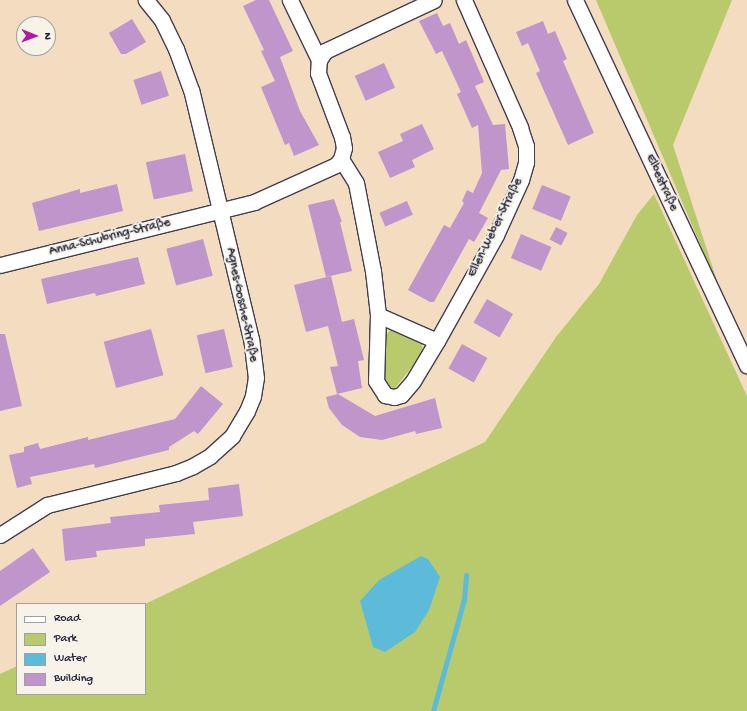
<!DOCTYPE html>
<meta charset="utf-8">
<style>
body{margin:0}
#map{position:relative;width:747px;height:711px;overflow:hidden;background:#f4dcc0;font-family:"Gochi Hand",sans-serif}
div>[style]{position:absolute}
[style*='--x']{left:calc(var(--x)*1px);top:calc(var(--y)*1px);width:calc(var(--w)*1px);rotate:calc(var(--a)*1deg)}
.green>*{inset:0;background:#b9ca6d}
.water>*{inset:0;background:#5bbbd9}
.stream>*{height:5px;margin:-2.5px;padding:0 2.5px;transform-origin:2.5px;border-radius:2.5px;background:#5bbbd9}
.building>*{inset:0;background:#c095cc;transform-origin:0 0}
.roads{filter:drop-shadow(1px 0 #423e4f) drop-shadow(-1px 0 #423e4f) drop-shadow(0 1px #423e4f) drop-shadow(0 -1px #423e4f)}
.street>*{height:15px;margin:-7.5px;padding:0 7.5px;transform-origin:7.5px;border-radius:7.5px;background:#fff}
span{translate:-50% -50%;white-space:nowrap;text-align:center;line-height:1.15;-webkit-text-stroke:4px #f7f3e8;paint-order:stroke}
.street-label{font-size:13px;color:#22223b}
.legend{position:absolute;left:16px;top:603px;width:130px;height:92px;box-sizing:border-box;background:#f7f3e8;border:1px solid #a29fa3;margin:0;padding:5px 7px;list-style:none;font-size:12px;color:#22223b}
.legend li{display:flex;align-items:center;gap:8px;height:20px}
.legend b{width:20px;border:1px solid #a29fa3}
.north{position:absolute;left:16px;top:16px;width:40px;height:40px;box-sizing:border-box;background:#f7f3e8;border:1px solid #a29fa3;border-radius:50%;rotate:91deg;font-size:11px;font-weight:700;line-height:16px;text-align:center;color:#22223b}
.north::after{content:'';display:block;margin:auto;width:14px;height:18px;background:#b5179e;clip-path:polygon(50% 0,100% 100%,50% 72%,0 100%)}
</style>
<div id="map">
<div class="green">
<div style="clip-path:polygon(596px 0,732px 0,673px 145px,721px 293px)"></div>
<div style="clip-path:polygon(654px 194px,747px 396px,747px 711px,0 711px,0 674px,17px 666px,17px 694px,145px 694px,145px 604px,485px 442px,556px 337px,599px 284px,637px 215px)"></div>
<div style="clip-path:polygon(390px 330px,402px 330px,417px 338px,422px 343px,423px 353px,395px 388px,389px 388px,383px 382px,384px 337px)"></div>
</div>
<div class="water">
<div style="clip-path:polygon(421px 556px,428px 559px,440px 577px,429px 610px,415px 632px,385px 652px,373px 647px,360px 601px,379px 580px)"></div>
</div>
<div class="stream">
<div style="--x:433;--y:711;--w:116;--a:-74.5"></div>
<div style="--x:464;--y:599;--w:24;--a:-85"></div>
</div>
<div class="building">
<div style="clip-path:polygon(256px 0,269px 0,293px 51px,280px 57px,300px 111px,319px 145px,294px 156px,289px 143px,285px 145px,261px 87px,275px 81px,261px 51px,264px 50px,243px 6px)"></div>
<div style="clip-path:polygon(437px 13px,443px 26px,450px 23px,459px 44px,466px 40px,484px 82px,475px 86px,493px 125px,505px 124px,509px 169px,501px 170px,479px 213px,488px 218px,474px 242px,469px 239px,434px 302px,430px 302px,408px 290px,444px 225px,450px 228px,464px 203px,462px 201px,467px 190px,473px 193px,482px 173px,478px 125px,472px 128px,457px 94px,461px 92px,442px 51px,436px 54px,419px 21px)"></div>
<div style="clip-path:polygon(132px 19px,146px 42px,126px 54px,121px 54px,109px 33px)"></div>
<div style="clip-path:polygon(543px 21px,548px 34px,555px 31px,567px 59px,563px 61px,594px 133px,568px 145px,536px 73px,540px 71px,528px 43px,522px 46px,516px 32px)"></div>
<div style="left:384px;top:63px;width:27px;height:32px;rotate:66deg"></div>
<div style="left:161px;top:71px;width:26px;height:29px;rotate:72deg"></div>
<div style="clip-path:polygon(422px 124px,434px 149px,412px 160px,415px 167px,390px 178px,378px 152px,403px 141px,400px 134px)"></div>
<div style="left:185px;top:154px;width:38px;height:40px;rotate:78deg"></div>
<div style="clip-path:polygon(117px 184px,123px 211px,39px 231px,32px 203px,80px 189px,80px 193px)"></div>
<div style="left:542px;top:185px;width:31px;height:26px;rotate:22deg"></div>
<div style="clip-path:polygon(334px 199px,342px 222px,340px 222px,352px 271px,326px 277px,308px 205px)"></div>
<div style="left:407px;top:201px;width:15px;height:30px;rotate:67deg"></div>
<div style="left:556px;top:227px;width:13px;height:14px;rotate:27deg"></div>
<div style="left:521px;top:234px;width:33px;height:26px;rotate:23deg"></div>
<div style="left:203px;top:239px;width:38px;height:38px;rotate:75deg"></div>
<div style="clip-path:polygon(138px 257px,145px 284px,96px 296px,95px 293px,47px 304px,41px 279px)"></div>
<div style="clip-path:polygon(331px 276px,342px 322px,354px 319px,364px 360px,358px 361px,362px 388px,337px 394px,330px 367px,338px 366px,328px 326px,306px 332px,294px 285px)"></div>
<div style="left:487px;top:299px;width:30px;height:27px;rotate:30deg"></div>
<div style="left:151px;top:329px;width:48px;height:49px;rotate:75deg"></div>
<div style="left:224px;top:329px;width:39px;height:28px;rotate:77deg"></div>
<div style="clip-path:polygon(0 334px,5px 334px,22px 406px,0 411px)"></div>
<div style="left:462px;top:344px;width:29px;height:28px;rotate:29deg"></div>
<div style="clip-path:polygon(201px 386px,223px 404px,198px 434px,194px 431px,169px 447px,169px 450px,95px 468px,94px 464px,30px 477px,32px 484px,17px 488px,9px 455px,24px 452px,24px 447px,38px 443px,40px 449px,88px 437px,88px 440px,175px 419px)"></div>
<div style="clip-path:polygon(338px 394px,375px 416px,435px 398px,442px 428px,416px 434px,415px 431px,382px 440px,360px 437px,342px 425px,329px 408px,326px 397px)"></div>
<div style="clip-path:polygon(239px 484px,243px 516px,193px 522px,195px 534px,145px 539px,145px 546px,96px 551px,97px 557px,65px 561px,62px 529px,111px 523px,110px 517px,160px 512px,159px 505px,209px 500px,208px 488px)"></div>
<div style="clip-path:polygon(33px 548px,50px 572px,0 606px,0 571px)"></div>
</div>
<div class="roads">
<div class="street">
<div style="--x:575;--y:0;--w:404;--a:64.8"></div>
<div style="--x:319;--y:60;--w:11;--a:-56"></div>
<div style="--x:325;--y:51;--w:120;--a:-25.1"></div>
<div style="--x:341;--y:159;--w:28;--a:58"></div>
<div style="--x:356;--y:183;--w:90;--a:79.1"></div>
<div style="--x:373;--y:271;--w:44;--a:83.5"></div>
<div style="--x:378;--y:315;--w:66;--a:91.7"></div>
<div style="--x:376;--y:381;--w:17;--a:57"></div>
<div style="--x:385;--y:395;--w:9;--a:13"></div>
<div style="--x:394;--y:397;--w:7;--a:-16"></div>
<div style="--x:401;--y:395;--w:18;--a:-49"></div>
<div style="--x:413;--y:381;--w:47;--a:-59"></div>
<div style="--x:437;--y:341;--w:121;--a:-60.9"></div>
<div style="--x:496;--y:235;--w:60;--a:-65.6"></div>
<div style="--x:521;--y:180;--w:19;--a:-74"></div>
<div style="--x:526;--y:162;--w:16;--a:-90"></div>
<div style="--x:526;--y:146;--w:20;--a:-108"></div>
<div style="--x:520;--y:127;--w:139;--a:-113.8"></div>
<div style="--x:0;--y:265;--w:262;--a:-13.9"></div>
<div style="--x:254;--y:202;--w:90;--a:-24.3"></div>
<div style="--x:336;--y:165;--w:8;--a:-50"></div>
<div style="--x:341;--y:159;--w:11;--a:-75"></div>
<div style="--x:344;--y:148;--w:11;--a:-100"></div>
<div style="--x:342;--y:137;--w:68;--a:-110.6"></div>
<div style="--x:318;--y:73;--w:13;--a:-86"></div>
<div style="--x:319;--y:60;--w:67;--a:-115.8"></div>
<div style="--x:378;--y:315;--w:64;--a:23.8"></div>
<div style="--x:0;--y:535;--w:56;--a:-32.6"></div>
<div style="--x:47;--y:505;--w:133;--a:-13.9"></div>
<div style="--x:176;--y:473;--w:18;--a:-22"></div>
<div style="--x:193;--y:466;--w:20;--a:-30"></div>
<div style="--x:210;--y:456;--w:30;--a:-42"></div>
<div style="--x:232;--y:436;--w:29;--a:-59"></div>
<div style="--x:247;--y:411;--w:16;--a:-68"></div>
<div style="--x:253;--y:396;--w:18;--a:-81"></div>
<div style="--x:256;--y:378;--w:39;--a:-97"></div>
<div style="--x:251;--y:339;--w:256;--a:-103.5"></div>
<div style="--x:191;--y:90;--w:44;--a:-110.1"></div>
<div style="--x:176;--y:49;--w:32;--a:-116"></div>
<div style="--x:162;--y:20;--w:26;--a:-129"></div>
</div>
</div>
<div class="street-label">
<span style="left:661px;top:183px;rotate:65deg">Elbestraße</span>
<span style="left:496px;top:228px;rotate:-64deg">Ellen-Weber-Straße</span>
<span style="left:110px;top:238px;rotate:-14deg">Anna-Schubring-Straße</span>
<span style="left:241px;top:305px;rotate:78deg">Agnes-Gosche-Straße</span>
</div>
<ul class="legend">
<li><b style="height:5px;background:#fff"></b>Road</li>
<li><b style="height:11px;background:#b9ca6d"></b>Park</li>
<li><b style="height:11px;background:#5bbbd9"></b>Water</li>
<li><b style="height:11px;background:#c095cc"></b>Building</li>
</ul>
<div class="north">N</div>
</div>
